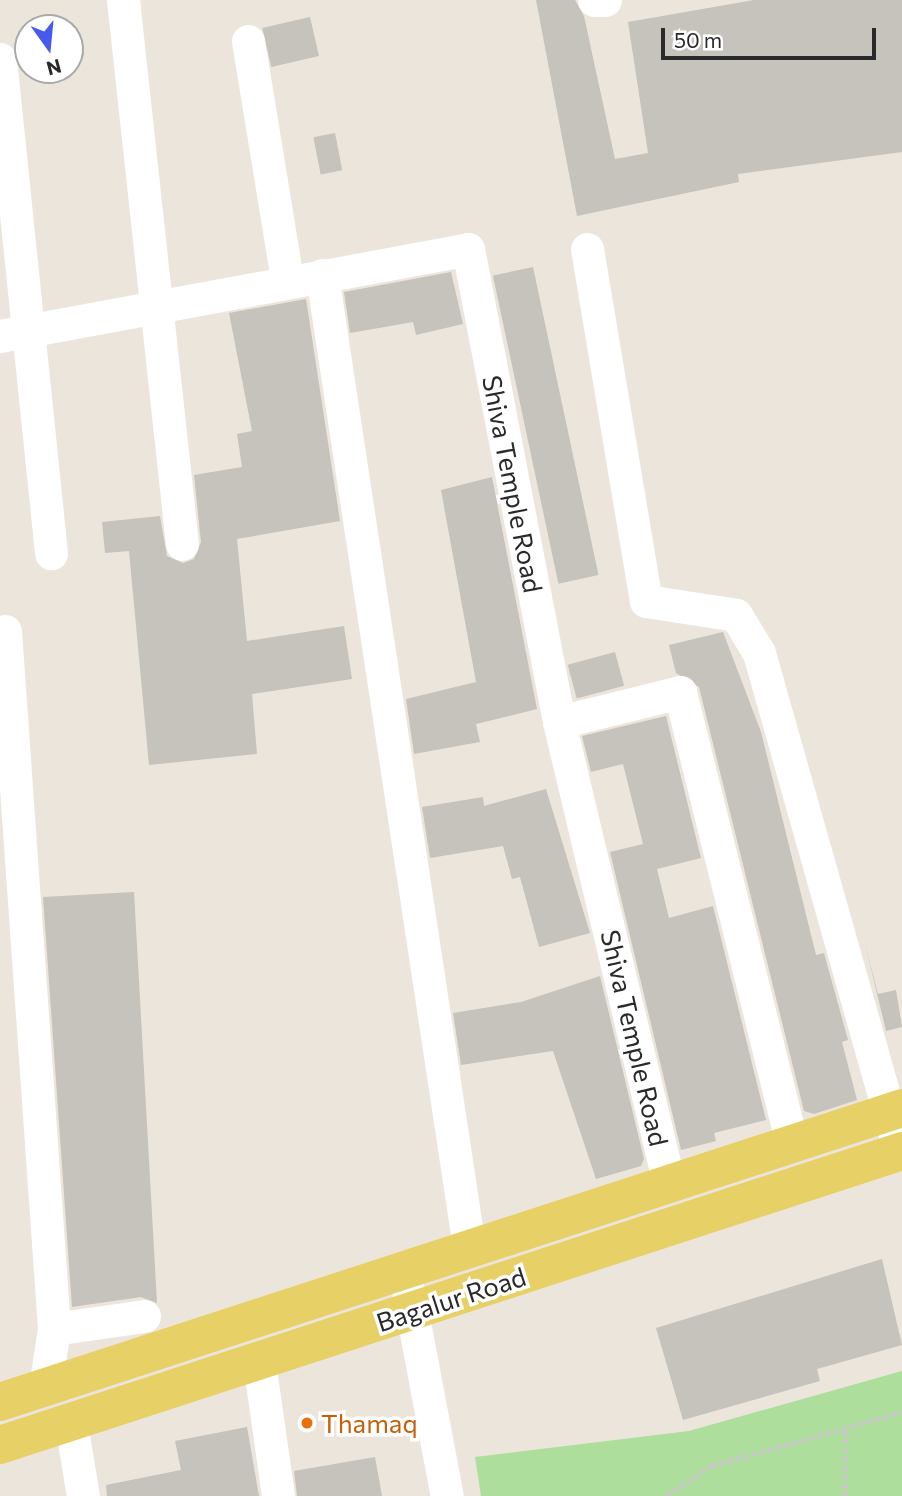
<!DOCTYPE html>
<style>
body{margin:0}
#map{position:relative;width:902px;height:1496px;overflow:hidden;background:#ebe5dc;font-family:Commissioner,sans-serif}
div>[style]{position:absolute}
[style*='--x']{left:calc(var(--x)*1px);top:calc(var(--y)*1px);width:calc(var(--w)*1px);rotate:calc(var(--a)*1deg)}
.green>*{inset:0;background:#aede9c}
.building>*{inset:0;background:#c6c2bc;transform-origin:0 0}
.path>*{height:4.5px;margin-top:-2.25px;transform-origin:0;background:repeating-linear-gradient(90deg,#c7c7c7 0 5px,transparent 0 8.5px)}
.minor>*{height:33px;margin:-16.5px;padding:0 16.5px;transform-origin:16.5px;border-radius:16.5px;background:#fff}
.major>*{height:38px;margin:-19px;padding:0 19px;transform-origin:19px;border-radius:19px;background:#e7d065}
.dots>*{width:19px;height:19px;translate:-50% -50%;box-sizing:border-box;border:4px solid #fff;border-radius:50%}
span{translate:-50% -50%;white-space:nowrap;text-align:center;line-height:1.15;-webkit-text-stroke:7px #fff;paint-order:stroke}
.street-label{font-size:26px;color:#292929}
.food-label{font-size:26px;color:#c56008}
.left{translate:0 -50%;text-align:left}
.north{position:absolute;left:14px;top:14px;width:70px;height:70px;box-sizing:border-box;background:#fff;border:2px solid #a9a9a9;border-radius:50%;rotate:165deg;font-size:19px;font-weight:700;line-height:28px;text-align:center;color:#292929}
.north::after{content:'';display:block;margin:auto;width:24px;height:32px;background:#465bee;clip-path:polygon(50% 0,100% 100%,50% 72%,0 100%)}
.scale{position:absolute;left:661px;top:28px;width:215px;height:32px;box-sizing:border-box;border:4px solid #292929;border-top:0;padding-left:9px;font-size:21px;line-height:24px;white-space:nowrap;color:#292929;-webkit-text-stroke:5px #fff;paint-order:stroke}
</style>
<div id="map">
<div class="green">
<div style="clip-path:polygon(902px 1371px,902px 1496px,481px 1496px,475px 1457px,689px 1431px)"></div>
</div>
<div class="building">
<div style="clip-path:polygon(536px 0,575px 0,584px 16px,615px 159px,648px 153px,628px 22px,754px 0,902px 0,902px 152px,738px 174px,739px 182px,577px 216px)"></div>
<div style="left:310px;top:17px;width:40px;height:49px;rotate:77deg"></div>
<div style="left:335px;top:133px;width:38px;height:22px;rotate:79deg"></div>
<div style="left:533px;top:267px;width:315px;height:41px;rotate:78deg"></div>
<div style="clip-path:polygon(451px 272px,463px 324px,416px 335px,413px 322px,350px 333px,344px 292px)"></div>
<div style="clip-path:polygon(306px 299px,340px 521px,237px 539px,247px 641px,344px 626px,352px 679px,252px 694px,257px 754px,149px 765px,129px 551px,105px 553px,102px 522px,160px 516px,167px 556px,183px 563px,194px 559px,201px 542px,194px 475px,242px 467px,237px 434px,252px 431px,229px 313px)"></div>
<div style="clip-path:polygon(492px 477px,537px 709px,476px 724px,480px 742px,414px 754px,406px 699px,476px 682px,441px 490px)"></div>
<div style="clip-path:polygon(723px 632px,761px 732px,816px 955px,824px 953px,848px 1040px,842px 1042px,857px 1100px,814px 1114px,804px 1111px,699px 687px,676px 673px,669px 645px)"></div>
<div style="left:615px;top:652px;width:35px;height:49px;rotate:75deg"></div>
<div style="clip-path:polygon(666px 716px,701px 858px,657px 869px,669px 918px,713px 906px,766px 1120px,714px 1133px,716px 1141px,681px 1150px,610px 852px,643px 844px,623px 764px,591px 772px,582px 736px)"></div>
<div style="clip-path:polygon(546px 789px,590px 933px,539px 947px,520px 877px,512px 879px,503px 846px,430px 858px,422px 807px,483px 797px,484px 806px)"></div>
<div style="clip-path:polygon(134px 892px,157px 1303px,141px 1297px,72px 1307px,43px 897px)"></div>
<div style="clip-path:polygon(865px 943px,878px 994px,896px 990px,902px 1027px,886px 1031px)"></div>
<div style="clip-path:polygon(600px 976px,644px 1159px,641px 1166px,596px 1179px,553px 1051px,461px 1065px,453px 1013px,521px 1002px)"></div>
<div style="clip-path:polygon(882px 1259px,902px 1345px,817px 1369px,820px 1381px,683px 1420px,656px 1328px)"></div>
<div style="clip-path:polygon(247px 1427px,259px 1496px,107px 1496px,106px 1485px,181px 1470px,175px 1441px)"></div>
<div style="clip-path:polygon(375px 1457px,382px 1496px,297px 1496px,294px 1471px)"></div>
</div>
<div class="path">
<div style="--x:666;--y:1496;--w:54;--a:-33.7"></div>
<div style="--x:711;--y:1466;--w:198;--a:-15.8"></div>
<div style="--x:845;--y:1496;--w:68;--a:-89.2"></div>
</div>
<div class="minor">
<div style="--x:123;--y:0;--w:547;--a:83.81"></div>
<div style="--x:594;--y:0;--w:11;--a:0"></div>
<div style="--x:248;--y:41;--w:242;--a:80.7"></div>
<div style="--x:0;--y:59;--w:497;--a:84.1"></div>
<div style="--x:587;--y:249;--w:357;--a:80.5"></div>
<div style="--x:646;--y:601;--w:91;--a:8.8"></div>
<div style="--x:736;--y:615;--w:44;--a:58.8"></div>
<div style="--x:759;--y:653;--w:519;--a:74.22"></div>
<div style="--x:322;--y:275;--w:983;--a:81.4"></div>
<div style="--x:0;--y:336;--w:476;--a:-10.5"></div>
<div style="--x:468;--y:249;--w:482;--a:79.1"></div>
<div style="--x:559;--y:722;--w:473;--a:76.6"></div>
<div style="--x:5;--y:631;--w:700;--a:85.98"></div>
<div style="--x:54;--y:1329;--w:59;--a:98.8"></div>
<div style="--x:559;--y:722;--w:125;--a:-13.9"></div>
<div style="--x:680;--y:692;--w:465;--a:76.1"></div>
<div style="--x:407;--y:1285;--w:215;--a:79.3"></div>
<div style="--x:54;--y:1329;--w:91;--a:-8.2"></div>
<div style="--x:259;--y:1362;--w:135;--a:81.9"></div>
<div style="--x:71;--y:1423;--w:74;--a:80.7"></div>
</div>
<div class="major">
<div style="--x:0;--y:1402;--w:949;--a:-18.05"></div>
<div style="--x:0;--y:1445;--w:949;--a:-18.05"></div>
</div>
<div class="dots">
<div style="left:307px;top:1423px;background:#e8710a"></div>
</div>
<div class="street-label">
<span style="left:513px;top:484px;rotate:79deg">Shiva Temple Road</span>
<span style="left:635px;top:1038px;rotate:77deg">Shiva Temple Road</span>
<span style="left:451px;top:1299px;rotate:-18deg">Bagalur Road</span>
</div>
<div class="food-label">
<span class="left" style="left:321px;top:1423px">Thamaq</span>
</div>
<div class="north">N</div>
<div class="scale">50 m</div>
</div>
